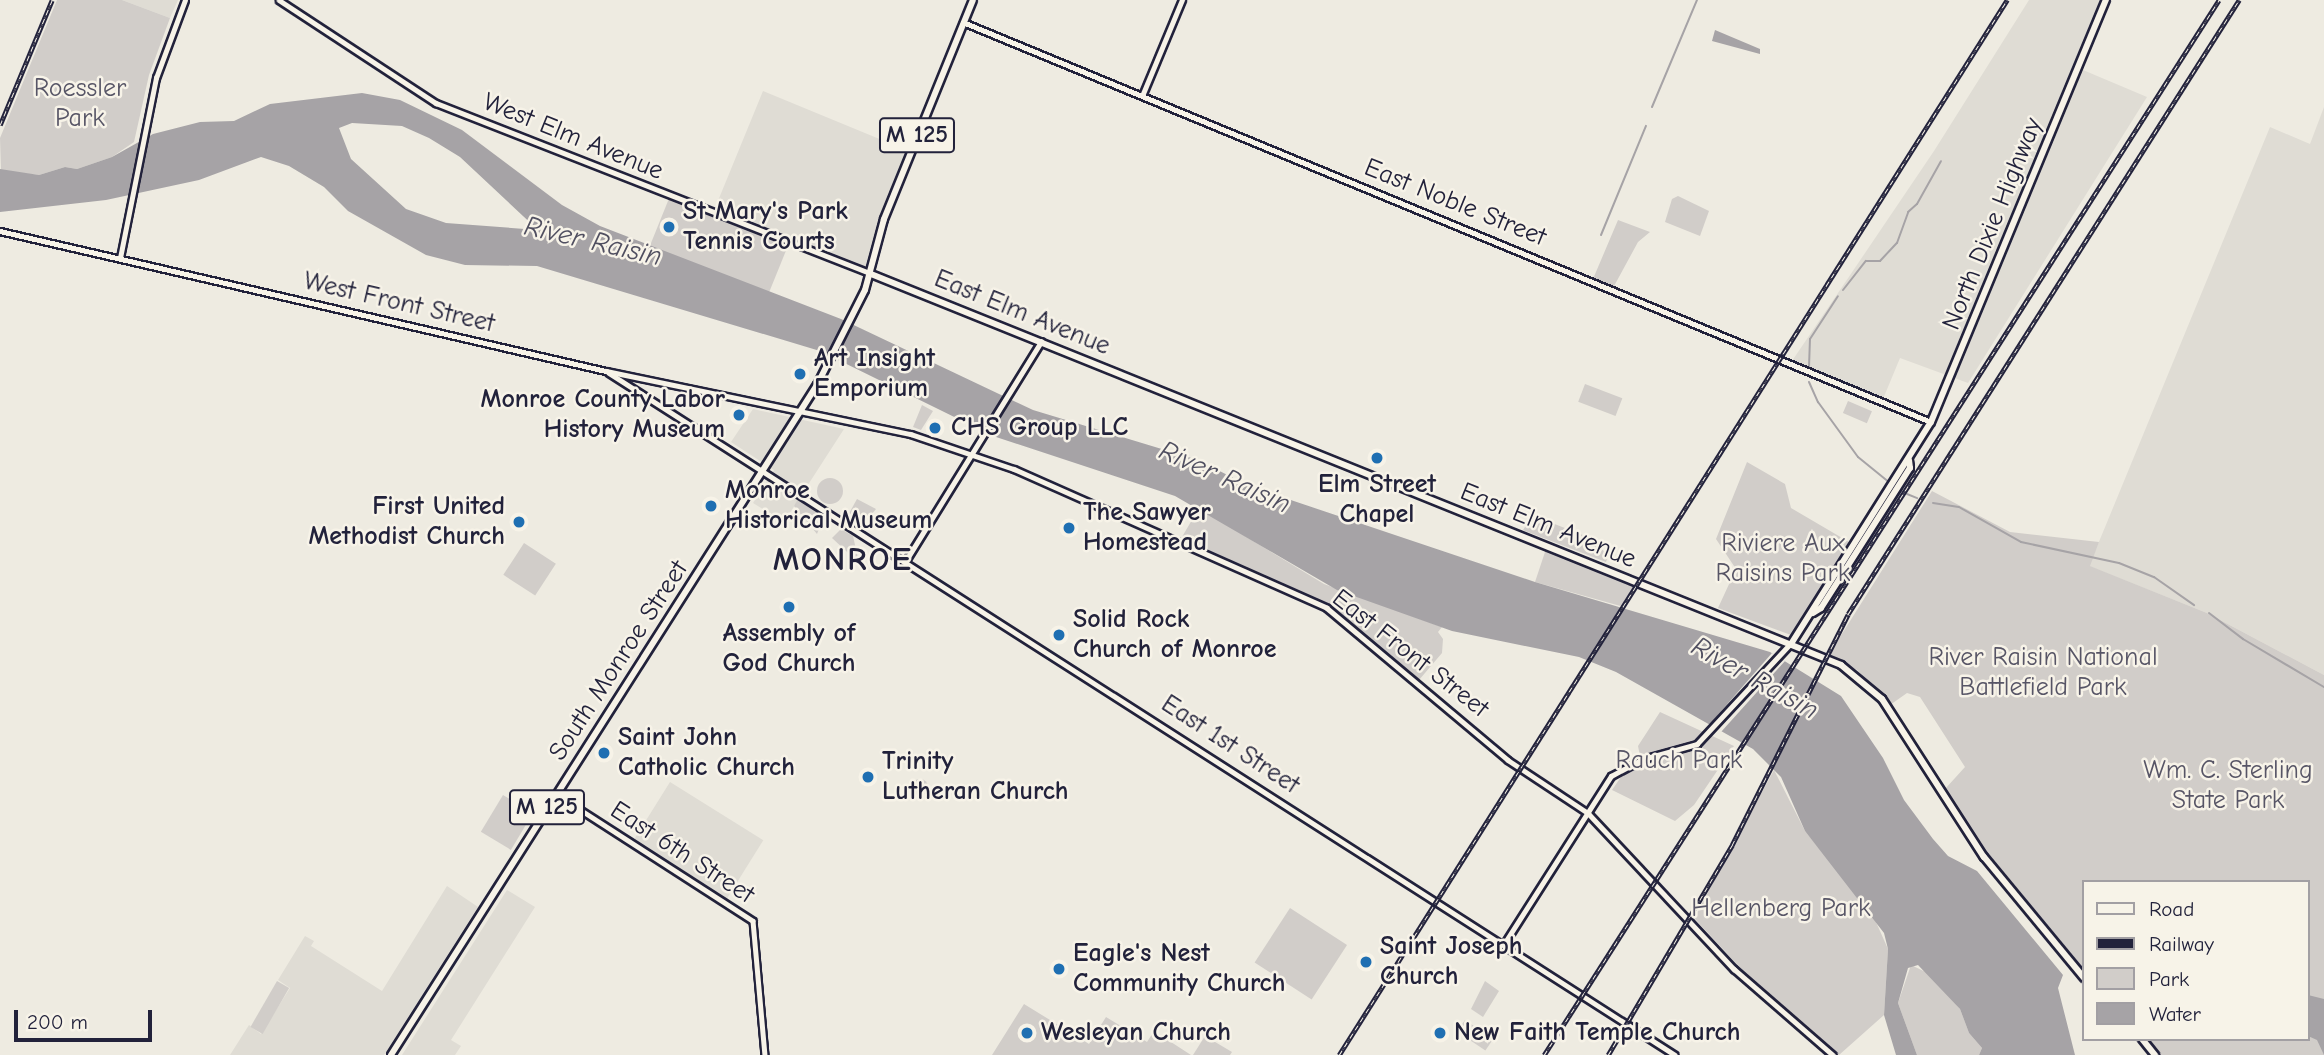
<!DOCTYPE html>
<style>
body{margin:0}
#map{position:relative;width:2324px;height:1055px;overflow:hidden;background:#eeebe1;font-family:"Comic Neue",sans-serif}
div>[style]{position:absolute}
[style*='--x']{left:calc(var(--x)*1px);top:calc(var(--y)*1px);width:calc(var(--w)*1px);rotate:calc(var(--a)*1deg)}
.built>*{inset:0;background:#dfdcd4;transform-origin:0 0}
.green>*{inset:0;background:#d1cdc9;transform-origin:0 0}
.round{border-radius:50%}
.water>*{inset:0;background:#a6a3a6}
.pier>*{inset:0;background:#eeebe1}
.stream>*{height:2px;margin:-1px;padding:0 1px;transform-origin:1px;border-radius:1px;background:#a6a3a6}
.roads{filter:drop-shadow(2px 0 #22223b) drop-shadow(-2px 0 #22223b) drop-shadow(0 2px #22223b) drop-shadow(0 -2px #22223b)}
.minor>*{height:4.5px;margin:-2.25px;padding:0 2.25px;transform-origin:2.25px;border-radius:2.25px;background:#f7f3e8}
.major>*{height:6px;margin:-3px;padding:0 3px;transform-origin:3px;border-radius:3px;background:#f7f3e8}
.rail>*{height:4.5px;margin-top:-2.25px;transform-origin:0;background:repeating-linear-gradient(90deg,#f7f3e8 0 5px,#22223b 0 10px);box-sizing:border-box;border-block:2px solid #22223b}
.dots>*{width:19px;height:19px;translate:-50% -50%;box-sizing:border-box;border:4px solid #f7f3e8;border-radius:50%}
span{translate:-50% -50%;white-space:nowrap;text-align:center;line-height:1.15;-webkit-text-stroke:5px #f7f3e8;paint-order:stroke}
.shield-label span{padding:2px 5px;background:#f7f3e8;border:2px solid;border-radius:5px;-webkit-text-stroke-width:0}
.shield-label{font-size:24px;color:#22223b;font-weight:700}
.park-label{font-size:26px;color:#575566}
.street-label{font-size:26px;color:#22223b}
.poi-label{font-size:26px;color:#22223b;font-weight:700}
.left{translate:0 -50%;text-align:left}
.right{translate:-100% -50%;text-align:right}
.water-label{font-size:28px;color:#504f60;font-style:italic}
.district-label{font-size:33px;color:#22223b;font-weight:700;letter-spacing:2px}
.legend{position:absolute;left:2082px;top:880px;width:228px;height:161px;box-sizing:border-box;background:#f7f3e8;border:2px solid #a29fa3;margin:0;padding:9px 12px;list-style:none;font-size:21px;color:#22223b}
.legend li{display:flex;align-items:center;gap:14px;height:35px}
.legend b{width:35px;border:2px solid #a29fa3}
.scale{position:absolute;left:14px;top:1010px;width:138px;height:32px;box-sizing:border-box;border:4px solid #22223b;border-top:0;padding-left:9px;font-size:21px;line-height:24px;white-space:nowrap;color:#22223b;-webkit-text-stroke:5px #f7f3e8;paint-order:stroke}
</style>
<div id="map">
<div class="built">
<div style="clip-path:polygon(122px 0,178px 0,170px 18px)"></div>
<div style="clip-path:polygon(2029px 0,2111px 0,2083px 70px,2147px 97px,1968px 383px,1900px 358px,1883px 399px,1792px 361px,1934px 151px)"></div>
<div style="clip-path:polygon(763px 91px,911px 152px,889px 203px,871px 274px,713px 213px)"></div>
<div style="clip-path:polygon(2324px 107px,2324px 675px,2207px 613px,2089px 566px,2270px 127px,2310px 144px)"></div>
<div style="clip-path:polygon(753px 409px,844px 429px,784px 522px,753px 503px,774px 470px,731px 442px)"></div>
<div style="left:670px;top:782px;width:110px;height:68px;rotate:32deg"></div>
<div style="clip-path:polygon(447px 886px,478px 907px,384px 1055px,230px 1055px,249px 1025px,261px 1034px,290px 988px,278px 980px,305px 936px,314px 941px,311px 946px,382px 991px)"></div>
<div style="clip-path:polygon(507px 890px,535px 907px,451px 1040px,461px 1046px,455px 1055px,402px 1055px)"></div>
</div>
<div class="green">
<div style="clip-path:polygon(57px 0,122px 0,170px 18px,149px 75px,134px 142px,112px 157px,77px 169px,65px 167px,39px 175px,1px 171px,0 138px)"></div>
<div style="left:670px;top:196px;width:128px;height:56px;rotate:22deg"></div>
<div style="clip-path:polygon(1678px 196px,1709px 211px,1700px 236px,1665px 222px,1672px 199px)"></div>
<div style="clip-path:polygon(1618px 220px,1650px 232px,1638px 242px,1613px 288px,1593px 279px)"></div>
<div style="left:1585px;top:384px;width:40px;height:19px;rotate:21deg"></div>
<div style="left:1848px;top:401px;width:26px;height:13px;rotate:23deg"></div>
<div style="clip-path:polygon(922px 405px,933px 411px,921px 430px,913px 427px)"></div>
<div style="clip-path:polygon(1747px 462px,1785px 484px,1791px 508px,1849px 542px,1791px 635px,1718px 608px,1736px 569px,1716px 539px)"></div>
<div class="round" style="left:817px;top:478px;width:26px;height:26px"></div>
<div style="clip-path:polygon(1932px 491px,2010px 532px,2099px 542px,2090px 566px,2207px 613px,2324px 675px,2324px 1055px,2158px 1055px,2144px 1039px,2308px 1039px,2308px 882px,2084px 882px,2084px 970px,1999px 872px,1945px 789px,1965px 767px,1920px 697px,1907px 693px,1890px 705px,1857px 670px,1828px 656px)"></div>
<div style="clip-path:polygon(798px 499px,824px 515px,817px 534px,794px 506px)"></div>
<div style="clip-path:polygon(857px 499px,876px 509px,862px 526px,847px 517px)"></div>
<div style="clip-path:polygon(1199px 508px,1324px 584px,1442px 627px,1438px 632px,1443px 639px,1442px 653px,1419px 680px,1327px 608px,1179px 542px)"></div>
<div style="clip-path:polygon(1552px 523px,1593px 539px,1608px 556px,1606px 562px,1523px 530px,1527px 524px)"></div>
<div style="clip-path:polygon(841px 529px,853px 536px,859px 563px,832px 538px)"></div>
<div style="left:524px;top:543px;width:38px;height:38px;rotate:33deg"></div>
<div style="clip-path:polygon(1547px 546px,1639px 584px,1624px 607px,1535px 582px)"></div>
<div style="clip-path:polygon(1660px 712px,1734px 746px,1694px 805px,1675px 821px,1612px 790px,1623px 774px,1642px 766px,1638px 746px)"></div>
<div style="clip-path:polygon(1774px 770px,1805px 831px,1872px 913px,1888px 949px,1884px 1015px,1839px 1055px,1745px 973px,1694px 918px)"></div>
<div class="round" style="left:912px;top:779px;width:16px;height:16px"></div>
<div style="left:503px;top:795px;width:35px;height:43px;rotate:31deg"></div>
<div style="left:1290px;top:908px;width:68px;height:65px;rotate:33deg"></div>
<div style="clip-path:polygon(1911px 965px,1932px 975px,1960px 1009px,1969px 1033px,1982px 1048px,1979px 1055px,1917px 1055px,1898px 1003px)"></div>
<div style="left:277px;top:981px;width:14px;height:53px;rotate:30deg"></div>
<div style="clip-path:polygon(1485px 981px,1499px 991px,1483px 1017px,1471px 1009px)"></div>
<div style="clip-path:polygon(1024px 1004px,1089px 1044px,1106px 1017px,1147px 1042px,1154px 1031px,1191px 1055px,992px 1055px)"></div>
<div style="left:1465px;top:1020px;width:34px;height:14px;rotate:34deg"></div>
<div style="clip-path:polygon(1205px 1036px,1232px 1052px,1230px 1055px,1193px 1055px)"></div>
</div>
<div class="water">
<div style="clip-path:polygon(1715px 30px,1760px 49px,1760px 54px,1712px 41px)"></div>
<div style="clip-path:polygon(evenodd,362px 93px,400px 100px,462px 130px,562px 205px,600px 226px,841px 319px,1033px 410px,1198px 460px,1249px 486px,1535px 582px,1770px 652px,1841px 696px,1883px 758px,1904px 800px,1933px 839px,1948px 856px,1977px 871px,2063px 975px,2058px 988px,2075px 1055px,1979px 1055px,1982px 1048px,1969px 1033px,1960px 1009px,1918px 965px,1908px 968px,1898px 1003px,1917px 1055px,1896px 1055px,1884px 1015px,1888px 949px,1884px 933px,1805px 831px,1781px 777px,1753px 749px,1616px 672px,1579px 657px,1452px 631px,1337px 590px,1175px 496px,993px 436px,820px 351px,537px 266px,465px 265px,426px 255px,348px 211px,324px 187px,289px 166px,261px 157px,199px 180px,106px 200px,0 212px,0 169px,39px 175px,65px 167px,77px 169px,112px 157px,153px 134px,200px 122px,234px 121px,270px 104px,362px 93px,352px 123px,402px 126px,429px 138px,460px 157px,538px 230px,446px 223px,406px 209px,351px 159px,339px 128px,352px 123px)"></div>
<div style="clip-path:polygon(2308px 995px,2324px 999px,2324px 1055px,2317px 1040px,2308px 1036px)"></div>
</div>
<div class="pier">
<div style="clip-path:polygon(1772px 653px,1785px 661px,1721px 732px,1709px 725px)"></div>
</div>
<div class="stream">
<div style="--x:1652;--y:107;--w:116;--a:-67.2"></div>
<div style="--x:1601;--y:235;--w:118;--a:-67.6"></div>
<div style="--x:1843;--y:290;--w:37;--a:-52"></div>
<div style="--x:1866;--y:261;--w:14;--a:0"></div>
<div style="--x:1880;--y:261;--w:25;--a:-47"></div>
<div style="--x:1897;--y:243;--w:33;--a:-70"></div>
<div style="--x:1908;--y:212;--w:12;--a:-42"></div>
<div style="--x:1917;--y:204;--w:49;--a:-60.8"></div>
<div style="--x:1809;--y:367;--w:28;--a:-88"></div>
<div style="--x:1810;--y:339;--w:51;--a:-56.9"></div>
<div style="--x:1809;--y:382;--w:22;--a:66"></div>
<div style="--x:1818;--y:402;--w:68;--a:54"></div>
<div style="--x:1858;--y:457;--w:38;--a:39"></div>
<div style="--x:1900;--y:490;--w:1;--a:45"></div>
<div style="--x:1907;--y:494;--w:11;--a:22"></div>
<div style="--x:1933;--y:503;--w:26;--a:9"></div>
<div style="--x:1959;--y:507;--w:71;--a:29.4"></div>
<div style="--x:2021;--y:542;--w:100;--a:12.1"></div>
<div style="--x:2119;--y:563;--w:38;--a:22"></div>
<div style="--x:2154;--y:577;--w:49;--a:35"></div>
<div style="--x:2209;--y:613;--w:43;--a:37.4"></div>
<div style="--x:2243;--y:639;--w:94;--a:30.7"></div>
</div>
<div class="roads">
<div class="minor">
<div style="--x:279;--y:0;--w:188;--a:33.3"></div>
<div style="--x:436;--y:103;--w:466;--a:21.4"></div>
<div style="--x:963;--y:22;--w:1047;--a:22.45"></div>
<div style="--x:1142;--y:96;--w:104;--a:-67.4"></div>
<div style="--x:0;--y:231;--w:622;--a:13.01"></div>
<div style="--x:606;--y:371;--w:311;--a:11.7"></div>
<div style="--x:911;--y:434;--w:109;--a:18.8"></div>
<div style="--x:1014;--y:469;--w:342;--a:23.9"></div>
<div style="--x:1327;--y:608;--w:236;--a:40"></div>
<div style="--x:1508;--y:760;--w:96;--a:33.5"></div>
<div style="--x:1588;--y:813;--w:214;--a:46.9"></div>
<div style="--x:1734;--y:969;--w:131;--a:41"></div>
<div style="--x:120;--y:258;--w:184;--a:-78.7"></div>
<div style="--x:156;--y:78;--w:83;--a:-69.6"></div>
<div style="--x:609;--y:373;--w:1265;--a:32.61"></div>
<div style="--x:905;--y:562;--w:259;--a:-58.3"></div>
<div style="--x:556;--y:794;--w:234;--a:32.8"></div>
<div style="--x:753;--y:921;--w:135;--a:84.9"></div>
<div style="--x:1504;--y:944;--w:199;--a:-57.5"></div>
<div style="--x:1611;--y:776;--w:36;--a:-28"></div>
<div style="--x:1643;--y:759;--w:56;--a:-15.5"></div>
<div style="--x:1697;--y:744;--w:137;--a:-47.1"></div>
</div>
<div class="major">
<div style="--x:871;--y:274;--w:1046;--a:21.95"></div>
<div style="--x:1841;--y:665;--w:53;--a:39.7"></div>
<div style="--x:1882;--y:699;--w:188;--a:57.2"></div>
<div style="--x:1984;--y:857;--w:157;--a:50.4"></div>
<div style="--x:1813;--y:613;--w:9;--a:-32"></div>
<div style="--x:1821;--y:608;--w:166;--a:-57.6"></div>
<div style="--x:1910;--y:468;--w:8;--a:-97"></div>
<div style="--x:1791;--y:644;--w:262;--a:-57.8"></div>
<div style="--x:1931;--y:422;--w:457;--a:-67.5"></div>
<div style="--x:2142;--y:1039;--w:21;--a:51"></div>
<div style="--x:391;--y:1055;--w:794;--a:-57.55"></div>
<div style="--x:817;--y:385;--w:106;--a:-63.2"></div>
<div style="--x:865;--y:290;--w:73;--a:-75"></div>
<div style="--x:884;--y:219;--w:236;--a:-67.9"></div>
</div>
</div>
<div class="rail">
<div style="--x:0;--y:125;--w:135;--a:-67.4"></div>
<div style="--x:1339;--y:1055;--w:1249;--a:-57.66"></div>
<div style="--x:1544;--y:1055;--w:1252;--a:-57.39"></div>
<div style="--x:1608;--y:1055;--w:244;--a:-59.4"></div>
<div style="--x:1732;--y:845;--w:258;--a:-63.3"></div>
<div style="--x:1848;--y:614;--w:728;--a:-57.51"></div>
</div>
<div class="dots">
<div style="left:669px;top:227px;background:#1f6fb2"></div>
<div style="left:800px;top:374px;background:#1f6fb2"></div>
<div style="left:739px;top:415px;background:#1f6fb2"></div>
<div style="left:935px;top:428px;background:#1f6fb2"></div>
<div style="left:1377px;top:458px;background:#1f6fb2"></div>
<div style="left:711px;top:506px;background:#1f6fb2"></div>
<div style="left:519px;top:522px;background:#1f6fb2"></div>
<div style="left:1069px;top:528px;background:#1f6fb2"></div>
<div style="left:789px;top:607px;background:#1f6fb2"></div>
<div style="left:1059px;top:635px;background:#1f6fb2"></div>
<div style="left:604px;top:753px;background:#1f6fb2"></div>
<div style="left:868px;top:777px;background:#1f6fb2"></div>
<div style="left:1366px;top:962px;background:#1f6fb2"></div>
<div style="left:1059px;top:969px;background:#1f6fb2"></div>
<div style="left:1027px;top:1033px;background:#1f6fb2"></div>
<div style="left:1440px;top:1033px;background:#1f6fb2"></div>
</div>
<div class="shield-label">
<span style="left:917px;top:135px">M 125</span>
<span style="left:547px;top:807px">M 125</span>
</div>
<div class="park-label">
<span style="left:80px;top:104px">Roessler<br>Park</span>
<span style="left:1783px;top:559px">Riviere Aux<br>Raisins Park</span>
<span style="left:2043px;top:673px">River Raisin National<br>Battlefield Park</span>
<span style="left:1679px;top:761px">Rauch Park</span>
<span style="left:2228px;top:786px">Wm. C. Sterling<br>State Park</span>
<span style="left:1781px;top:909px">Hellenberg Park</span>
</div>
<div class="street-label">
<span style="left:573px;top:137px;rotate:22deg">West Elm Avenue</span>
<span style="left:1455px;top:203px;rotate:22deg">East Noble Street</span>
<span style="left:1993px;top:224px;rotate:-68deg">North Dixie Highway</span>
<span style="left:399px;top:303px;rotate:13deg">West Front Street</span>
<span style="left:1022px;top:313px;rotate:22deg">East Elm Avenue</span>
<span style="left:1548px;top:526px;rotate:22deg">East Elm Avenue</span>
<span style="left:1410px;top:654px;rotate:38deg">East Front Street</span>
<span style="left:619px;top:661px;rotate:-57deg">South Monroe Street</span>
<span style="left:1230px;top:745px;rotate:33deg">East 1st Street</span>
<span style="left:682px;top:853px;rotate:33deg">East 6th Street</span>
</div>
<div class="poi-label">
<span class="left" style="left:683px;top:227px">St Mary's Park<br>Tennis Courts</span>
<span class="left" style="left:814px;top:374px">Art Insight<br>Emporium</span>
<span class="right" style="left:725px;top:415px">Monroe County Labor<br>History Museum</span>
<span class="left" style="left:951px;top:428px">CHS Group LLC</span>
<span style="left:1377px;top:500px">Elm Street<br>Chapel</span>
<span class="left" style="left:725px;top:506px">Monroe<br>Historical Museum</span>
<span class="right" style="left:505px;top:522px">First United<br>Methodist Church</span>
<span class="left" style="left:1083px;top:528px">The Sawyer<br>Homestead</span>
<span class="left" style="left:1073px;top:635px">Solid Rock<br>Church of Monroe</span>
<span style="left:789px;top:649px">Assembly of<br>God Church</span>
<span class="left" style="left:618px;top:753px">Saint John<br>Catholic Church</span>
<span class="left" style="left:882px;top:777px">Trinity<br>Lutheran Church</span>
<span class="left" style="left:1380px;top:962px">Saint Joseph<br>Church</span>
<span class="left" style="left:1073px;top:969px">Eagle's Nest<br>Community Church</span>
<span class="left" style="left:1041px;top:1033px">Wesleyan Church</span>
<span class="left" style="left:1454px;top:1033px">New Faith Temple Church</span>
</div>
<div class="water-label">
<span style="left:593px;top:241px;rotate:13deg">River Raisin</span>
<span style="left:1225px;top:477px;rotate:24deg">River Raisin</span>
<span style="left:1755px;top:678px;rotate:29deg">River Raisin</span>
</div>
<div class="district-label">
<span style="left:843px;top:560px">MONROE</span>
</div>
<ul class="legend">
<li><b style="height:9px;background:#f7f3e8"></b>Road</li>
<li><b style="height:9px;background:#22223b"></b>Railway</li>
<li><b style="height:19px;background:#d1cdc9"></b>Park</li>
<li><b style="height:19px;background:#a6a3a6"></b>Water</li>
</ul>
<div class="scale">200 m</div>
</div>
